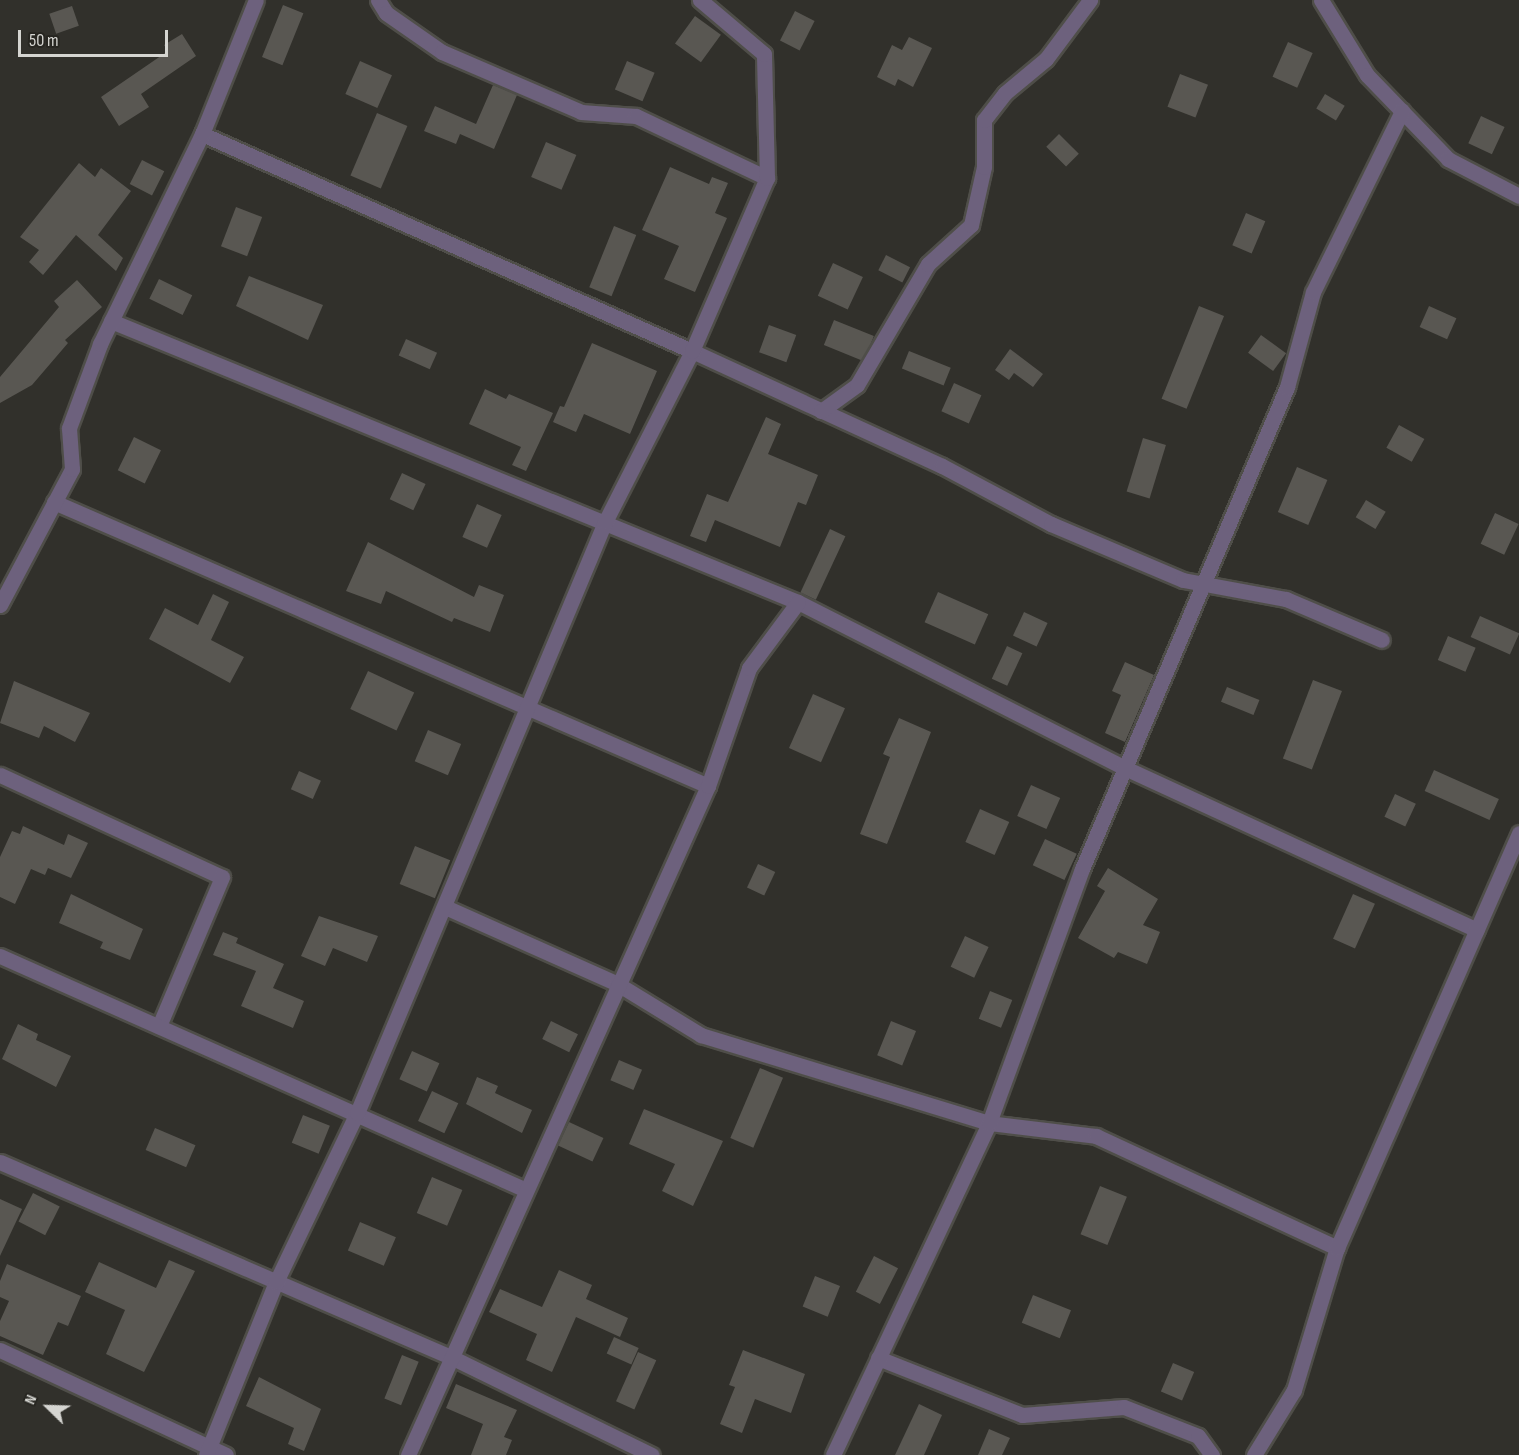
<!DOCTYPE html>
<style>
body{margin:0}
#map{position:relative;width:1519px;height:1455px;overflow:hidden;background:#31302b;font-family:"Sofia Sans Condensed",sans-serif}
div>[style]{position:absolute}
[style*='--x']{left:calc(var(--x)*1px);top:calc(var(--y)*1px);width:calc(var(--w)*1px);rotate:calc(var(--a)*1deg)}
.building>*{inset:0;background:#595752;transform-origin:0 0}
.roads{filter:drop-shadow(2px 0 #4f4e49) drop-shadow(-2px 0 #4f4e49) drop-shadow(0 2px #4f4e49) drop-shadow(0 -2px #4f4e49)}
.minor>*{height:15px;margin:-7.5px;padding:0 7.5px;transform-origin:7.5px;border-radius:7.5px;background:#6d617d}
span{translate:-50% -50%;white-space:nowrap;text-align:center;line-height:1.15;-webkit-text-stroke:4.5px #272621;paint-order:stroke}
.north{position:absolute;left:18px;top:1377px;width:60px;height:60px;-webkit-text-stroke:4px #272621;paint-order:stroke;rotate:293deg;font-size:16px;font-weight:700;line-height:24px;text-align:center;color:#d5d5d1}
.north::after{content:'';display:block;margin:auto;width:21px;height:27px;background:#d5d5d1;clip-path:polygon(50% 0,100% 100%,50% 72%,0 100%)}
.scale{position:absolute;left:18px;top:30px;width:150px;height:27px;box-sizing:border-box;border:3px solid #d5d5d1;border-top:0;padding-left:8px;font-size:18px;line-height:21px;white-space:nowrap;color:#d5d5d1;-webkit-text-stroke:4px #272621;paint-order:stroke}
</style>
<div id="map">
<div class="building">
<div style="left:283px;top:5px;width:22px;height:56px;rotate:22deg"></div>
<div style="left:72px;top:6px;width:21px;height:24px;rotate:71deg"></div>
<div style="left:795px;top:11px;width:22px;height:33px;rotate:27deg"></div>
<div style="left:695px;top:16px;width:32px;height:34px;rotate:36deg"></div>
<div style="clip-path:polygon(182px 34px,196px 56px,141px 94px,149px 107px,119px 126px,101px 97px,168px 51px,164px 45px)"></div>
<div style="clip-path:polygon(909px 37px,932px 48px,913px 87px,898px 79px,895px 86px,877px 77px,892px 45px,902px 50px)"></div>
<div style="left:1288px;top:42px;width:27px;height:38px;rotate:24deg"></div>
<div style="left:360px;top:61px;width:35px;height:36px;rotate:24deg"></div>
<div style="left:627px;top:61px;width:30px;height:31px;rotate:23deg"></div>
<div style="left:1180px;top:74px;width:30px;height:35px;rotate:21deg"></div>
<div style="clip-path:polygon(493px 85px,517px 95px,494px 149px,460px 134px,456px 144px,424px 131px,435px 106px,476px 124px)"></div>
<div style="left:1325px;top:94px;width:23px;height:17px;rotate:31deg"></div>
<div style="left:377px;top:113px;width:33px;height:68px;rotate:23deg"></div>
<div style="left:1481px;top:116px;width:26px;height:30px;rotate:25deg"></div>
<div style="left:1059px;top:134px;width:28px;height:18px;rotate:45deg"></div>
<div style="left:546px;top:142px;width:33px;height:38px;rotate:23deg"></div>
<div style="left:142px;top:160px;width:25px;height:27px;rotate:27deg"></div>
<div style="clip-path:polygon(79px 163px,95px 177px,101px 168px,131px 191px,98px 235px,123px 258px,116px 271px,76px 235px,43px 275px,29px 262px,39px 250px,20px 237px)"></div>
<div style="clip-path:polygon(670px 167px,709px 184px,712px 177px,728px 183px,715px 213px,727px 218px,695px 292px,664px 279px,679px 246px,642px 230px)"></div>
<div style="left:236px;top:207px;width:28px;height:42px;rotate:21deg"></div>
<div style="left:1246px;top:213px;width:21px;height:35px;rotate:23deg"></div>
<div style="left:614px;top:226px;width:24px;height:66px;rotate:22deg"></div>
<div style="left:886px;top:255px;width:27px;height:17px;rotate:27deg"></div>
<div style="left:833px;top:263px;width:33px;height:36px;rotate:25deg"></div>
<div style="clip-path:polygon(249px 276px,323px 305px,308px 340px,236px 306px)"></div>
<div style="left:159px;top:279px;width:37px;height:22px;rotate:26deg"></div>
<div style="clip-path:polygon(77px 280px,102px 307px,65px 340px,68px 343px,32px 385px,0 403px,0 377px,59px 307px,54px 301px)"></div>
<div style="left:1199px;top:306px;width:27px;height:100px;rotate:22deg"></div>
<div style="left:1429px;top:306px;width:30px;height:23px;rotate:24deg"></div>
<div style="left:834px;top:320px;width:43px;height:27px;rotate:22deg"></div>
<div style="left:769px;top:325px;width:29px;height:29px;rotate:20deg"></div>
<div style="left:1261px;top:335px;width:31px;height:22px;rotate:36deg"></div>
<div style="left:406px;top:339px;width:34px;height:18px;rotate:24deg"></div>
<div style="clip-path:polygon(592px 343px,657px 371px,630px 434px,584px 414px,576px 432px,553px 422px,560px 406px,564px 407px)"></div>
<div style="clip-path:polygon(1010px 349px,1043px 374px,1033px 387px,1014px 373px,1009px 380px,995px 370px)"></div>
<div style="left:909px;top:351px;width:45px;height:19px;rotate:22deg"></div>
<div style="left:954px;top:383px;width:30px;height:31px;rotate:24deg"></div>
<div style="clip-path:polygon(485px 389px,506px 399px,509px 394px,553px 413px,526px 471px,512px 465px,521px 447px,469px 424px)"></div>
<div style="clip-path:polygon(766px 417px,781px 424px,768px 454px,818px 475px,806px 505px,798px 502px,780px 547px,715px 520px,706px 542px,690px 536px,707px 494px,728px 502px)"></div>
<div style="left:1399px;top:425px;width:29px;height:26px;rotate:29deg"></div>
<div style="left:134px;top:437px;width:30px;height:37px;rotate:26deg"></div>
<div style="left:1143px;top:438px;width:24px;height:56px;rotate:17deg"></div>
<div style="left:1297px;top:467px;width:33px;height:49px;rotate:23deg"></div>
<div style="left:402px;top:473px;width:26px;height:29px;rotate:25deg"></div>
<div style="left:1366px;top:500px;width:23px;height:20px;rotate:31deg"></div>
<div style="left:477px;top:504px;width:27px;height:36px;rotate:24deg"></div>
<div style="left:1495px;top:513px;width:26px;height:34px;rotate:25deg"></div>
<div style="left:830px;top:529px;width:17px;height:70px;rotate:25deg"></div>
<div style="clip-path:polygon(368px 542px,474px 597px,479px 585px,504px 595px,490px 632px,454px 618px,452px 622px,386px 591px,381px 604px,346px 591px)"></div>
<div style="left:938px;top:592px;width:55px;height:33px;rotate:24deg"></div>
<div style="clip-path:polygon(213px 594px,229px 602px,211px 640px,244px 657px,230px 683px,149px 639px,165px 608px,198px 625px)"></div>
<div style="left:1024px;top:612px;width:26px;height:26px;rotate:25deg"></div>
<div style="left:1480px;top:616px;width:43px;height:23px;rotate:24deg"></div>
<div style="left:1448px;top:636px;width:30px;height:26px;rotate:23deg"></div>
<div style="left:1007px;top:646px;width:17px;height:36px;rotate:25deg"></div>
<div style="clip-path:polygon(1125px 662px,1154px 675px,1125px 742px,1105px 733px,1121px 695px,1112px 691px)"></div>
<div style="left:368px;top:671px;width:51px;height:42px;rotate:25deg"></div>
<div style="left:1313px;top:680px;width:31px;height:84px;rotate:21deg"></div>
<div style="clip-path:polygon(14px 681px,90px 713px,75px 742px,44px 726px,39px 738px,0 723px)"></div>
<div style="left:1227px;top:687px;width:35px;height:16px;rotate:22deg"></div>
<div style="left:813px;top:694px;width:35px;height:59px;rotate:24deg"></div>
<div style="clip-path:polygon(899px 718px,931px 732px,887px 844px,860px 834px,890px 757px,883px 754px)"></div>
<div style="left:428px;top:730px;width:36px;height:34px;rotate:23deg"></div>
<div style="left:1434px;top:770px;width:71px;height:23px;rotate:24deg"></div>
<div style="left:299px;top:771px;width:24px;height:20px;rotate:24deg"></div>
<div style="left:1031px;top:785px;width:32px;height:34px;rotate:24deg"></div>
<div style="left:1395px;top:794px;width:23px;height:25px;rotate:25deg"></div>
<div style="left:980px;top:809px;width:32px;height:36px;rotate:24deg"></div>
<div style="clip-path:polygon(23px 826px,64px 845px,68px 834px,88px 843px,71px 878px,48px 868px,45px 875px,31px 869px,15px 904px,0 897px,0 857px,12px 831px,20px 834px)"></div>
<div style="left:1045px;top:839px;width:35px;height:29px;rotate:25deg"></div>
<div style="left:415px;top:846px;width:38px;height:41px;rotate:22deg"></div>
<div style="left:758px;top:864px;width:19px;height:26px;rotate:25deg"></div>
<div style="clip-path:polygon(1108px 868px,1158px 899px,1143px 925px,1160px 932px,1147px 964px,1118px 952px,1114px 958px,1078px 938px,1105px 891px,1097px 886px)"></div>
<div style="clip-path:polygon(71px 894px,143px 929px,130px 960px,100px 948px,103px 942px,59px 923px)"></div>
<div style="left:1353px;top:894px;width:24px;height:49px;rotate:24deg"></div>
<div style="clip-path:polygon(319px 916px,378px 936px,367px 962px,333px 948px,325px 966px,301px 956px)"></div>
<div style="clip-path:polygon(223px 932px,238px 938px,236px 943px,284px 964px,273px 988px,304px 1001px,293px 1028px,241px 1006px,256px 971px,213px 955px)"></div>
<div style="left:965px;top:936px;width:26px;height:34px;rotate:25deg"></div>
<div style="left:990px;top:991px;width:24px;height:30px;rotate:22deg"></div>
<div style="left:551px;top:1021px;width:30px;height:20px;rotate:26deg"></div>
<div style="left:891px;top:1021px;width:27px;height:37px;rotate:22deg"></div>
<div style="clip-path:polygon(18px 1024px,38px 1034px,36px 1040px,71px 1056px,56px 1087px,2px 1059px)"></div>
<div style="left:412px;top:1051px;width:30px;height:31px;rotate:24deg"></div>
<div style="left:619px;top:1060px;width:25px;height:22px;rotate:23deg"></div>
<div style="left:760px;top:1068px;width:25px;height:76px;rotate:23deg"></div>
<div style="clip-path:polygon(477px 1077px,498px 1086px,495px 1093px,532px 1110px,522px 1133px,466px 1104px)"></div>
<div style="left:432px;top:1091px;width:29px;height:33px;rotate:25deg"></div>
<div style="clip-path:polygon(644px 1109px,723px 1141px,693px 1206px,662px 1191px,675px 1164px,629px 1144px)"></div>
<div style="left:303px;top:1115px;width:29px;height:30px;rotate:22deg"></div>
<div style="left:569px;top:1122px;width:38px;height:26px;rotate:25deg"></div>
<div style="left:155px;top:1128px;width:44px;height:24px;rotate:23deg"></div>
<div style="left:432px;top:1177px;width:33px;height:39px;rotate:23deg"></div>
<div style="left:1100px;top:1186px;width:29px;height:52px;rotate:22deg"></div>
<div style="left:33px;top:1193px;width:30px;height:32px;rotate:27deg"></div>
<div style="clip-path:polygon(0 1199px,22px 1209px,0 1256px)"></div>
<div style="left:360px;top:1222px;width:39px;height:31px;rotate:23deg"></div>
<div style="left:874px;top:1256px;width:27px;height:40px;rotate:27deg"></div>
<div style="clip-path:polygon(169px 1260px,195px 1271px,144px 1372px,106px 1354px,125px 1310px,85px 1292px,99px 1262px,156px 1288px)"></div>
<div style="clip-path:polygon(7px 1264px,81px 1296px,68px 1326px,58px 1322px,43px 1355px,0 1336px,0 1321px,9px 1301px,0 1297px,0 1281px)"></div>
<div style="clip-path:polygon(559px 1270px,592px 1285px,586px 1299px,628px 1318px,620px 1337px,576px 1317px,552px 1372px,526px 1360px,537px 1334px,489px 1312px,500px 1289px,542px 1307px)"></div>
<div style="left:815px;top:1276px;width:27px;height:33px;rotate:22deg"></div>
<div style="left:1033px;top:1295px;width:41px;height:30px;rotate:22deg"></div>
<div style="left:614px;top:1337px;width:27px;height:18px;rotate:24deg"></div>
<div style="clip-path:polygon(743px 1350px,805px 1374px,791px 1413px,755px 1399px,742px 1433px,720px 1424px,735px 1387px,729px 1385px)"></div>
<div style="left:638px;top:1352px;width:20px;height:54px;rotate:24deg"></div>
<div style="left:402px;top:1355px;width:18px;height:47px;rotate:22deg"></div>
<div style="left:1173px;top:1363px;width:23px;height:31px;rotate:23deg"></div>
<div style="clip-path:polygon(259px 1377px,321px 1409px,304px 1451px,288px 1444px,294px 1428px,246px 1406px)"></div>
<div style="clip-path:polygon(456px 1384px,517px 1410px,504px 1437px,512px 1440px,506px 1455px,471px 1455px,483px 1424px,446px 1408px)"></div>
<div style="clip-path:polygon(919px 1404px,942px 1415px,924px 1455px,895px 1455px)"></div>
<div style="clip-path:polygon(989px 1429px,1010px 1438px,1002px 1455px,978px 1455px)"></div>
</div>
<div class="roads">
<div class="minor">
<div style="--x:378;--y:0;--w:15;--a:58"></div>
<div style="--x:386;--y:13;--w:68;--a:34.9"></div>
<div style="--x:442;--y:52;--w:151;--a:23.3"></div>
<div style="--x:581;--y:112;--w:55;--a:4.2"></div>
<div style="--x:636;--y:116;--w:145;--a:25.3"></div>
<div style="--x:1321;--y:0;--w:88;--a:58.5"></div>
<div style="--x:1367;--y:75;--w:117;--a:46"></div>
<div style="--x:1448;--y:159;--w:80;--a:27.5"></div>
<div style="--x:202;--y:134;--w:536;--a:23.89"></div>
<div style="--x:692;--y:351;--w:275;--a:24.7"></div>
<div style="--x:942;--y:466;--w:123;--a:28"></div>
<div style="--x:1051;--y:524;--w:143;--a:23"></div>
<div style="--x:1183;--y:580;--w:105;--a:10.5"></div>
<div style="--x:1286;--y:599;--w:104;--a:23.1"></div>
<div style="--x:111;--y:321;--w:742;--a:22.25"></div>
<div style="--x:798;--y:602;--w:367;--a:26.9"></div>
<div style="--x:1125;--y:768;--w:387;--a:24.7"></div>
<div style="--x:821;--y:411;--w:44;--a:-35.8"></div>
<div style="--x:857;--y:385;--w:140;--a:-59.6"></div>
<div style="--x:928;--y:264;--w:58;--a:-42.2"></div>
<div style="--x:971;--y:225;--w:59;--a:-77.4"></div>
<div style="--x:984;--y:167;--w:47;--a:-90"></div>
<div style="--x:984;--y:120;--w:34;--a:-52"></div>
<div style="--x:1005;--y:93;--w:53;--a:-39.7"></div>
<div style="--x:1046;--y:59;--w:74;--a:-53.3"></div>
<div style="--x:54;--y:502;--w:713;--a:23.47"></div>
<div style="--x:0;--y:605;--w:154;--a:-62.1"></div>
<div style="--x:72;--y:469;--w:41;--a:-94.2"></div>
<div style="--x:69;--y:428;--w:90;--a:-69.7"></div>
<div style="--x:100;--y:344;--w:233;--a:-64.1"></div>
<div style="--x:202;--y:134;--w:144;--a:-68.1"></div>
<div style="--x:0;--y:775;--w:244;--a:24.7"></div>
<div style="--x:222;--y:877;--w:162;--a:112.9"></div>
<div style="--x:445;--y:907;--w:187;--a:24"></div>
<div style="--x:616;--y:983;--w:100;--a:31.5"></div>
<div style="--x:701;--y:1035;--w:301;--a:17"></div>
<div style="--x:989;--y:1123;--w:108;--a:6.9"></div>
<div style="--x:1096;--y:1136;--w:266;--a:24.9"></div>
<div style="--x:0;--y:956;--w:573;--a:23.97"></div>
<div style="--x:0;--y:1162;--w:494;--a:23.4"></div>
<div style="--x:453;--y:1358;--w:221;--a:26"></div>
<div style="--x:0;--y:1350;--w:249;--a:24.9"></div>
<div style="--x:878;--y:1358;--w:155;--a:21.6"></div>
<div style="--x:1022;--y:1415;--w:102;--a:-4.5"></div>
<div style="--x:1124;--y:1407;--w:79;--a:21.4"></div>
<div style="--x:1198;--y:1436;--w:24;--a:54"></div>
<div style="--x:206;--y:1455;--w:187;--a:-68"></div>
<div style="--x:276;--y:1282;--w:187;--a:-64.4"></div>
<div style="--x:357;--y:1113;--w:641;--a:-67.24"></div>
<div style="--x:605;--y:522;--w:192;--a:-63"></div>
<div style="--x:692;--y:351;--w:189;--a:-66.6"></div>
<div style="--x:767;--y:178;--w:124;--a:-91.4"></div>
<div style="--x:764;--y:54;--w:84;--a:-139.8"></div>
<div style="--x:408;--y:1455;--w:733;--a:-65.85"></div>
<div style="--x:708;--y:786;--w:125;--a:-70.8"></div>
<div style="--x:749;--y:668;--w:82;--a:-53.4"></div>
<div style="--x:833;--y:1455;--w:367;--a:-64.8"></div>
<div style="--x:989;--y:1123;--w:270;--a:-69.9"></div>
<div style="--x:1082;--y:869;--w:524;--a:-66.96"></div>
<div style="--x:1287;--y:387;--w:98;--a:-74.7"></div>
<div style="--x:1313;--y:292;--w:202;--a:-63.8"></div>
<div style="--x:1254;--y:1455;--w:76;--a:-58.4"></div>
<div style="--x:1294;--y:1390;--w:148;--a:-73.2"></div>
<div style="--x:1337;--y:1248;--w:453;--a:-66.3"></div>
</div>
</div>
<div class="north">N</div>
<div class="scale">50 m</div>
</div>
